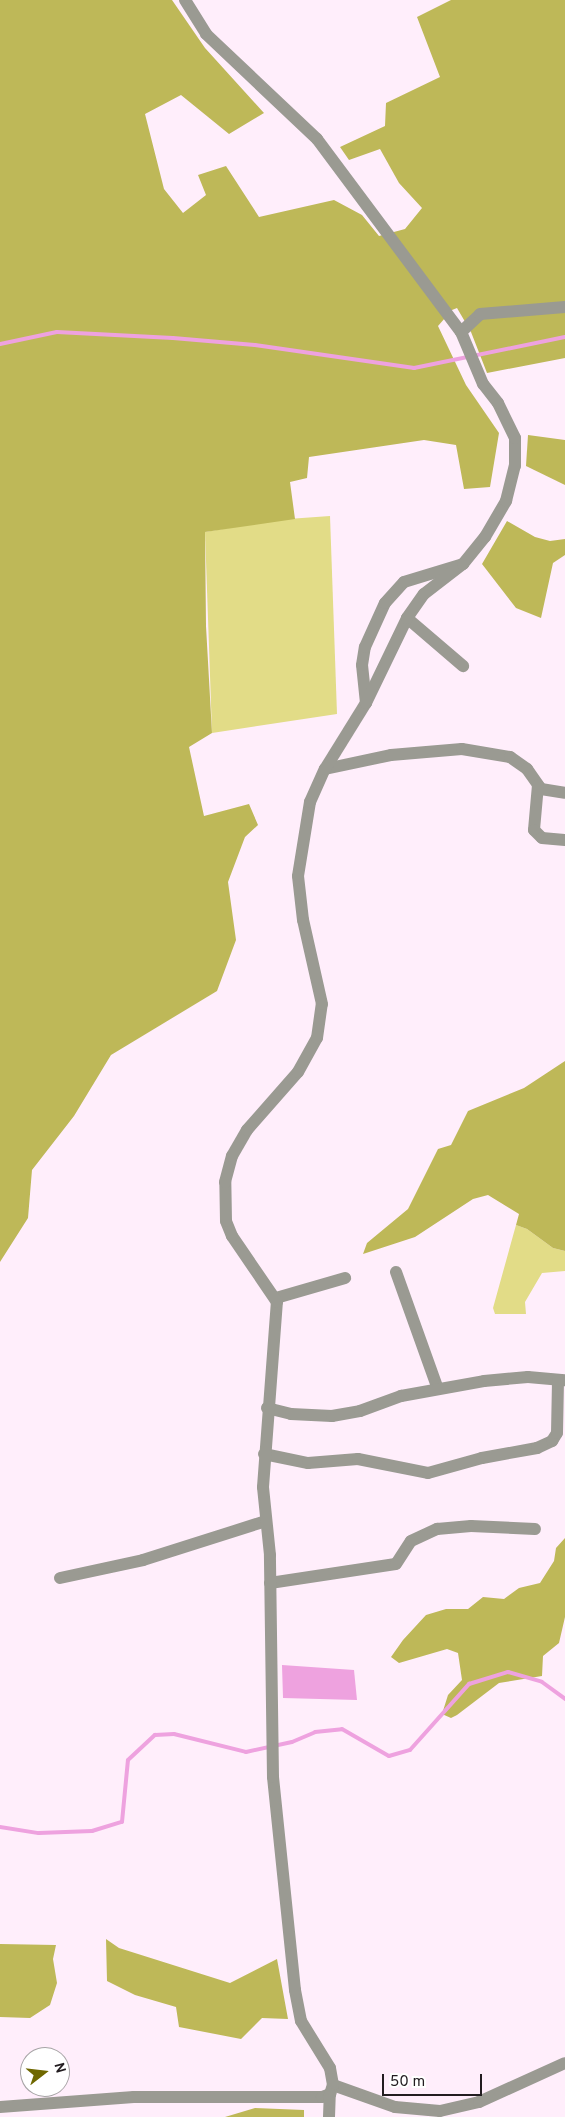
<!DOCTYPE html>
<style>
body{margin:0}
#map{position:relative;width:565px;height:2117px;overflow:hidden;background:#ffeefb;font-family:Overpass,sans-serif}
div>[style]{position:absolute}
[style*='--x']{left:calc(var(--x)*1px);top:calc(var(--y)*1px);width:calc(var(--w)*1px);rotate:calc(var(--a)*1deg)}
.green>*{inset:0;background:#e2dc87}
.forest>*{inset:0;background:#beb858}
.water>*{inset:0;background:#eea2df}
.stream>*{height:4px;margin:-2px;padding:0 2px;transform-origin:2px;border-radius:2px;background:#eea2df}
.minor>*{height:12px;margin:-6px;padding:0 6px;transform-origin:6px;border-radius:6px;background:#9a9a92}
.tertiary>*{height:12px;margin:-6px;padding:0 6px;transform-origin:6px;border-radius:6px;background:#9a9a92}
span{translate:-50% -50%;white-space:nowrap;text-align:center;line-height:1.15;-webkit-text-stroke:5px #fff;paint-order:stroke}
.north{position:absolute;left:20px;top:2047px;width:50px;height:50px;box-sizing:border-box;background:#fff;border:1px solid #a7a4a6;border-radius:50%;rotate:74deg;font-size:14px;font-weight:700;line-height:20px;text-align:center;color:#221c20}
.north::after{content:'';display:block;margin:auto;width:18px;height:22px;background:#6f6800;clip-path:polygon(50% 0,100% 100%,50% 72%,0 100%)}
.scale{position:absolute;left:382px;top:2074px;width:100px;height:22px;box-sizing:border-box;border:2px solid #221c20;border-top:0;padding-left:6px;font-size:15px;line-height:18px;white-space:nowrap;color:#221c20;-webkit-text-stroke:4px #fff;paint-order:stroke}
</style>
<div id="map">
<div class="green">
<div style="clip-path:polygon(330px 516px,337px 714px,212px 733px,205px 532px,274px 520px)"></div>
<div style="clip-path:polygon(516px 1225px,527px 1229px,553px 1248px,565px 1251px,565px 1271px,542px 1273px,525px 1302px,526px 1314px,495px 1314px,493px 1308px)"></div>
</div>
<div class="forest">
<div style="clip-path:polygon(0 0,172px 0,205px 48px,264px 113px,229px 134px,181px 95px,145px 114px,164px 189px,183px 213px,206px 195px,198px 175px,226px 166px,259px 217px,334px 200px,362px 215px,379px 236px,405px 229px,422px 208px,399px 183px,380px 149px,349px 160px,340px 147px,385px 126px,386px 103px,440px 77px,417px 17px,451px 0,565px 0,565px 358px,487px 373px,471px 332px,457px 308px,452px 310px,438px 326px,466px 385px,499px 433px,490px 487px,464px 489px,456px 445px,424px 440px,309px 457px,307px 478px,290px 482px,295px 519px,205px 532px,206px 626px,212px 733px,189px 747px,204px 816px,249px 804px,258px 825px,245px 837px,228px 882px,236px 940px,217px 991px,111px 1055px,74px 1116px,32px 1170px,28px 1218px,0 1262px)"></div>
<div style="clip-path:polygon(528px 435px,565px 440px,565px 485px,526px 466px)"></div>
<div style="clip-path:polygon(507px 521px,535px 537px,550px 541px,565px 539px,565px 555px,553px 563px,541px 618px,516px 608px,482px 564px)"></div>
<div style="clip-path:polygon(565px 1061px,565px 1251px,553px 1248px,527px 1229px,516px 1225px,519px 1214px,488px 1195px,473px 1199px,415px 1237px,363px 1254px,367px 1243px,408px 1209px,438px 1149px,451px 1145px,468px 1111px,524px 1088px)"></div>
<div style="clip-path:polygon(565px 1538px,565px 1617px,559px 1643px,543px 1656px,542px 1676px,499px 1683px,457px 1715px,451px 1718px,442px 1714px,448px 1695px,462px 1680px,458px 1653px,447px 1649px,399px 1663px,391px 1657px,403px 1640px,426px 1615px,446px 1609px,468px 1609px,483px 1597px,504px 1599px,519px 1588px,540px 1583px,554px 1561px,556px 1548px)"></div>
<div style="clip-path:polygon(106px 1939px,119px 1948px,230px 1983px,277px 1959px,288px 2019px,262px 2018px,241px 2039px,179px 2027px,176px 2007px,135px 1995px,107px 1981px)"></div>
<div style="clip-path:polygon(0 1944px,56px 1945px,53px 1959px,57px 1983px,50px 2005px,30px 2018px,0 2017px)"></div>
<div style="clip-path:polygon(255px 2108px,304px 2110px,304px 2117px,225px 2117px)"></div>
</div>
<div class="water">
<div style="clip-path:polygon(282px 1665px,354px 1670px,357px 1700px,283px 1698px)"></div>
</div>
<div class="stream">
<div style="--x:0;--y:344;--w:58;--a:-11.9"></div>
<div style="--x:57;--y:332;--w:116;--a:3"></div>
<div style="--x:173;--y:338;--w:82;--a:4.9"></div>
<div style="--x:255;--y:345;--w:161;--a:8.2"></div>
<div style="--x:414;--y:368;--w:154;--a:-11.6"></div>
<div style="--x:0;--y:1827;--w:39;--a:9"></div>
<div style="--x:39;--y:1833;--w:53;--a:-2.2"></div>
<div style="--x:92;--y:1831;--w:31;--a:-17"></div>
<div style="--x:122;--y:1822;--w:62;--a:-84.5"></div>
<div style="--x:128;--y:1760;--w:37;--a:-43"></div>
<div style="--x:155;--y:1735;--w:19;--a:-3"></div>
<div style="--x:174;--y:1734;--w:74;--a:14"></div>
<div style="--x:246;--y:1752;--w:47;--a:-12.3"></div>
<div style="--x:292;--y:1742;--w:25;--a:-23"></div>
<div style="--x:315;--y:1732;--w:27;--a:-6"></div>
<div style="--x:342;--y:1729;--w:54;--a:29.9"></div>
<div style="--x:389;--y:1756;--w:22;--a:-16"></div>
<div style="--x:410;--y:1750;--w:89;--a:-48.2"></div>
<div style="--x:469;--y:1684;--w:41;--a:-17.1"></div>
<div style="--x:508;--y:1672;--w:35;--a:16"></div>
<div style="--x:542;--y:1682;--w:29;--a:36"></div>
</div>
<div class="minor">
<div style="--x:185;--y:0;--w:40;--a:58"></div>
<div style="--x:206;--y:34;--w:153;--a:43.4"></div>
<div style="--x:317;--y:139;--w:241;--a:53.3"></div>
<div style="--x:407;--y:618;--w:74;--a:40.6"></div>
<div style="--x:366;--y:703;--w:38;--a:-96"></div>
<div style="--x:362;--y:665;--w:18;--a:-81"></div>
<div style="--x:365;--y:647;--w:48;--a:-65.6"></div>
<div style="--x:385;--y:603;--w:28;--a:-48"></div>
<div style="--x:404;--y:582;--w:62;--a:-17"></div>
<div style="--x:325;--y:769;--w:67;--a:-12"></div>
<div style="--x:391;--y:755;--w:71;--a:-4.8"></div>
<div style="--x:462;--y:749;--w:49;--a:9.5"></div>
<div style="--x:510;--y:757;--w:21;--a:35"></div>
<div style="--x:527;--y:769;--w:24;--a:55"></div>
<div style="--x:541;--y:789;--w:24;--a:9"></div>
<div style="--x:538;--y:785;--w:45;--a:95.1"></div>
<div style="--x:534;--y:830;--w:11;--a:45"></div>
<div style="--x:542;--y:838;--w:23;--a:5"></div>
<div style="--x:396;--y:1272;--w:124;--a:70.3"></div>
<div style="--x:276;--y:1298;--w:72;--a:-16.2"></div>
<div style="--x:267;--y:1408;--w:25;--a:14"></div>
<div style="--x:291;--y:1414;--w:41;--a:2.8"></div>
<div style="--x:332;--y:1416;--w:28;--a:-10"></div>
<div style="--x:360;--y:1411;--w:44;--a:-20.1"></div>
<div style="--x:401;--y:1396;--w:84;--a:-10.2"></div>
<div style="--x:484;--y:1381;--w:44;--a:-5.2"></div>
<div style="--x:528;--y:1377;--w:37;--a:5"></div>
<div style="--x:264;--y:1454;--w:45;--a:11.6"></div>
<div style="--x:308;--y:1463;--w:50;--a:-4.6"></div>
<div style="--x:358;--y:1459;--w:71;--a:11.3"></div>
<div style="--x:428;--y:1473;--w:56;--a:-15.5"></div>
<div style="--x:482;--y:1458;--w:56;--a:-10.3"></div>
<div style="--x:537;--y:1448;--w:17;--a:-25"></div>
<div style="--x:552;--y:1441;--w:9;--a:-58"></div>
<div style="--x:557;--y:1433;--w:53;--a:-88.9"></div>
<div style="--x:60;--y:1578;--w:85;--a:-12.2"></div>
<div style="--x:143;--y:1560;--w:129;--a:-17.6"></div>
<div style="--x:270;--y:1583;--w:127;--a:-8.6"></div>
<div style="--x:396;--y:1564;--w:27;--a:-57"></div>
<div style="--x:411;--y:1541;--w:29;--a:-25"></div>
<div style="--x:437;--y:1529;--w:34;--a:-5"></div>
<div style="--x:471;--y:1526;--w:64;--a:2.7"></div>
<div style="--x:333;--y:2085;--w:66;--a:19.5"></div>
<div style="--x:395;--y:2107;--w:45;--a:5.1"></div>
<div style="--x:440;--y:2111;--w:40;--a:-13"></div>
<div style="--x:479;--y:2102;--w:94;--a:-24.4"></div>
</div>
<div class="tertiary">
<div style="--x:0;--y:2107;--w:134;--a:-4.3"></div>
<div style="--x:134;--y:2097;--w:188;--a:0"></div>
<div style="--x:322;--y:2097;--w:9;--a:-21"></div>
<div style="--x:330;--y:2094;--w:9;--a:-72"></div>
<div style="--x:333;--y:2085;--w:17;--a:-100"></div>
<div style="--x:330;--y:2068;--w:55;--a:-121.7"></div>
<div style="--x:301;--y:2021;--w:32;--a:-101"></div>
<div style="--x:295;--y:1990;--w:214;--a:-95.9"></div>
<div style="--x:273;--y:1777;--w:222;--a:-90.8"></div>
<div style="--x:270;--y:1555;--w:68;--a:-95.9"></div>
<div style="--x:263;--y:1487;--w:186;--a:-85.7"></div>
<div style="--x:277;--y:1302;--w:80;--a:-124.3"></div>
<div style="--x:232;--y:1236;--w:16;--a:-112"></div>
<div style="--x:226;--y:1221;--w:39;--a:-91"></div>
<div style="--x:225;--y:1182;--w:27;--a:-75"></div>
<div style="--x:232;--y:1156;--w:30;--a:-60"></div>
<div style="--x:247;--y:1130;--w:77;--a:-48.7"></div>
<div style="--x:298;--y:1072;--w:39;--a:-61"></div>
<div style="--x:317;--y:1038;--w:34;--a:-82"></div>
<div style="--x:322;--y:1004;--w:86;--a:-102.7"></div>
<div style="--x:303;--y:920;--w:44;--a:-96.5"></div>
<div style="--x:298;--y:876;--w:75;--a:-80.8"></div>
<div style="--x:310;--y:802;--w:36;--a:-66"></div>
<div style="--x:325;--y:769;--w:78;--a:-58.2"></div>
<div style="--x:366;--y:703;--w:94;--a:-64.2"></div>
<div style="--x:407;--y:618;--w:29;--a:-55"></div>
<div style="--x:424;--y:594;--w:49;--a:-37.6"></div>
<div style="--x:463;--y:564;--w:35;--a:-51"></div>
<div style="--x:485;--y:537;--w:42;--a:-59.7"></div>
<div style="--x:506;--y:501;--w:36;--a:-76"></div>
<div style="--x:515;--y:466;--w:28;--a:-90"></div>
<div style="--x:515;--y:438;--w:39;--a:-116"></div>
<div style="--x:498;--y:403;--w:24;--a:-128"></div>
<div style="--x:483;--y:384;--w:56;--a:-112.9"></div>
<div style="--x:461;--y:332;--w:26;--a:-43"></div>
<div style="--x:480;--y:314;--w:85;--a:-4.7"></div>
<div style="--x:329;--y:2117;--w:23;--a:-88"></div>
</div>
<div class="north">N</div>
<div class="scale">50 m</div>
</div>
